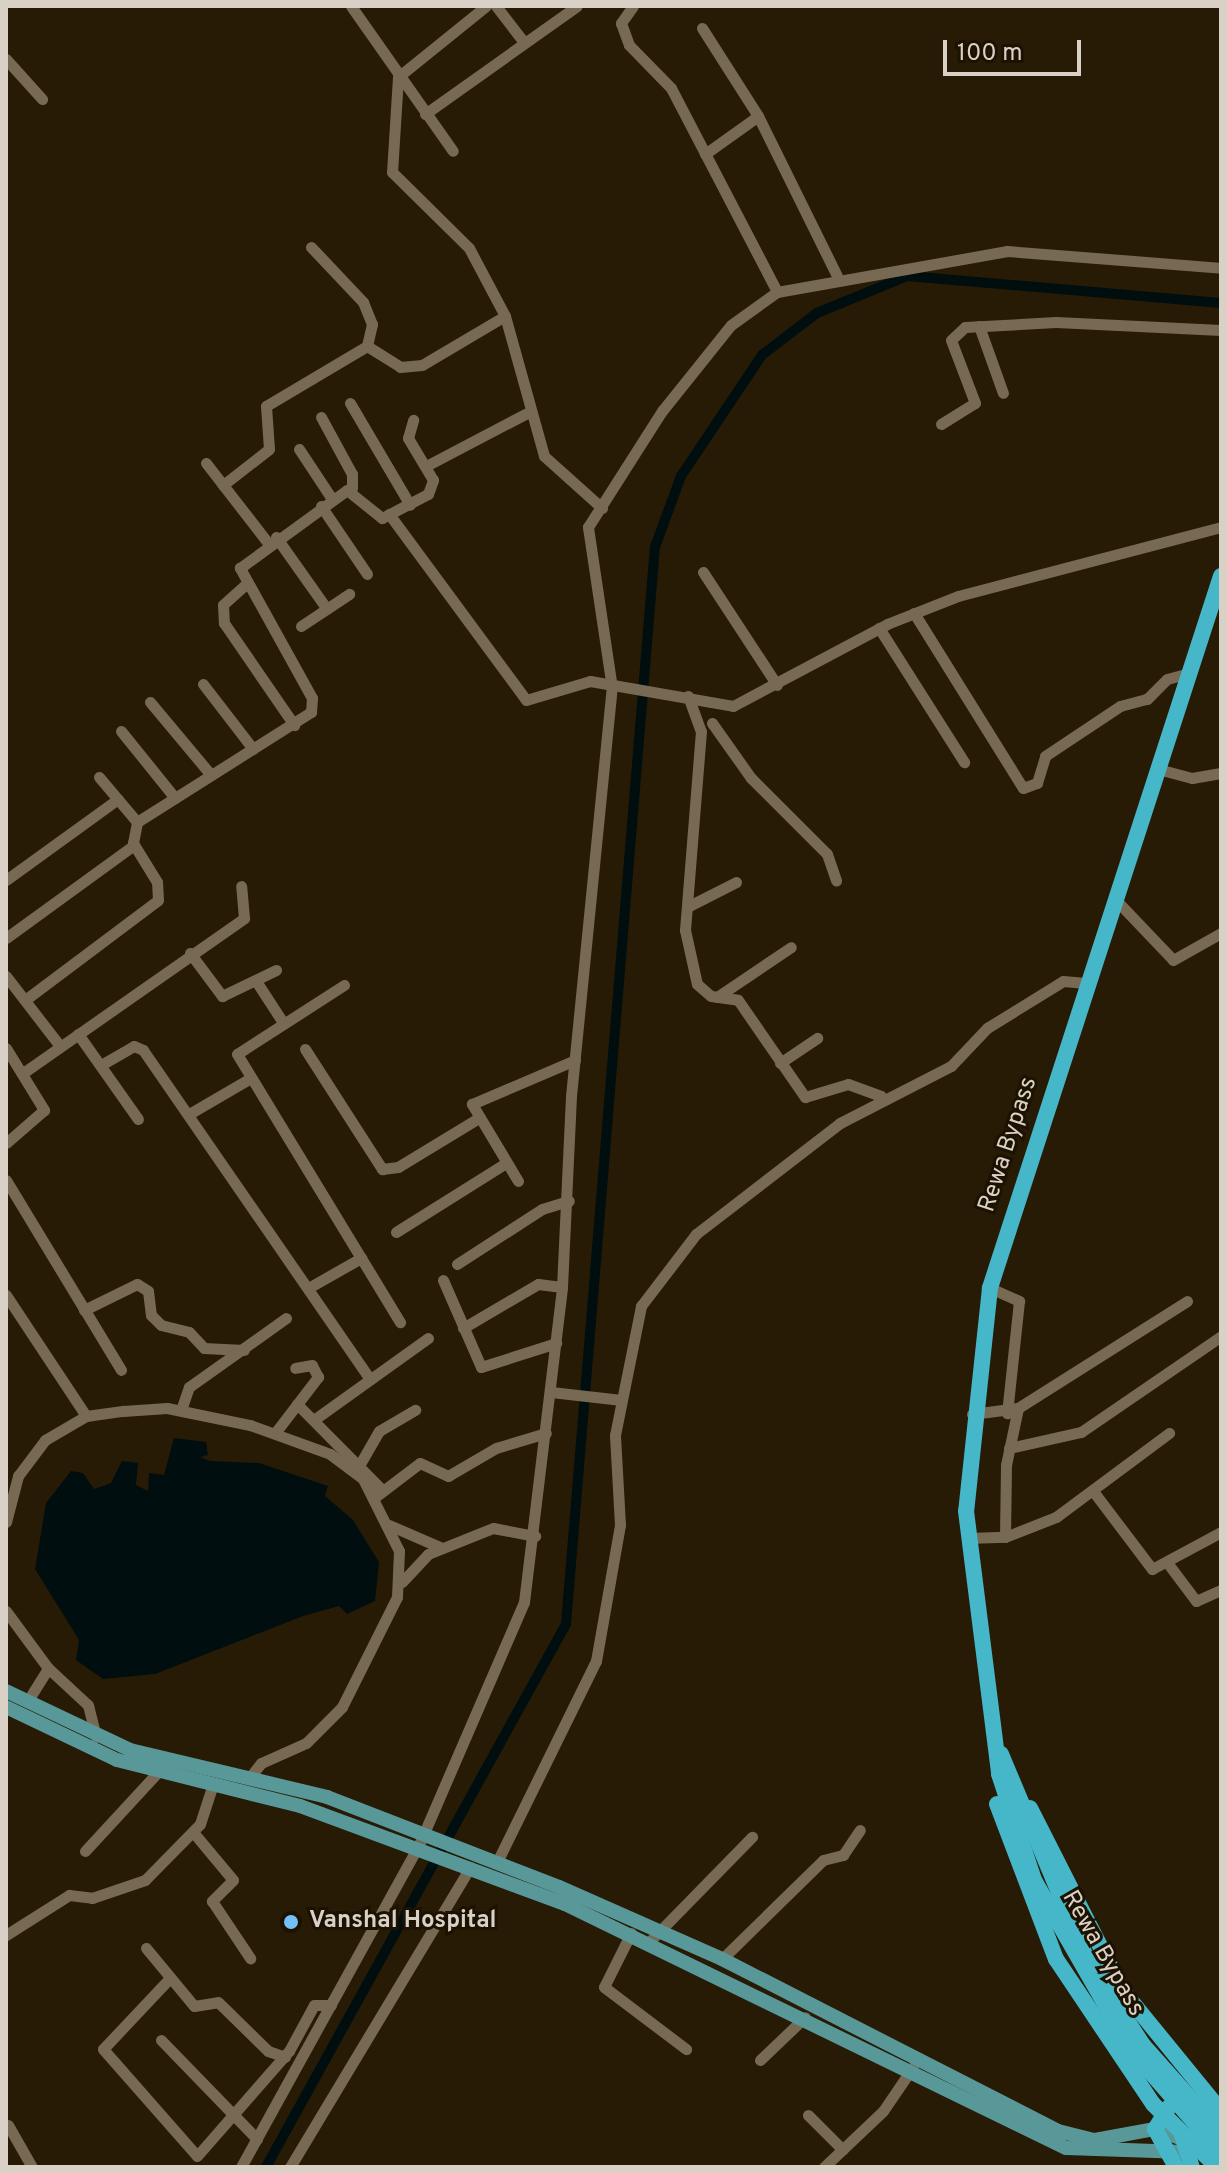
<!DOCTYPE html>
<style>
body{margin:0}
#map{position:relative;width:1227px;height:2173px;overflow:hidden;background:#271b06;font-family:Overpass,sans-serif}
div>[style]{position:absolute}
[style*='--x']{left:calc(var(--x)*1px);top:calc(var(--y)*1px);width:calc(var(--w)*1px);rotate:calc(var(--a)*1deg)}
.water>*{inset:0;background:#000e0f}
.canal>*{height:10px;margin:-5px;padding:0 5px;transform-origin:5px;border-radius:5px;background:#000e0f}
.minor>*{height:11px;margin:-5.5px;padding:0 5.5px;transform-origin:5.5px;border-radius:5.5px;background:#776952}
.major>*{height:14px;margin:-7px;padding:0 7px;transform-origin:7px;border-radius:7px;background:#599899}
.highway>*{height:16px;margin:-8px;padding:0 8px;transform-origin:8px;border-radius:8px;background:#45b7c8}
.dots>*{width:22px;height:22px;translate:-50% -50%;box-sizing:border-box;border:4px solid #1d1201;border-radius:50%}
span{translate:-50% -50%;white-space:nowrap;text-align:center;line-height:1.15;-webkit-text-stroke:6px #1d1201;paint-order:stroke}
.street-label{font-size:24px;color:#d9d1c5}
.poi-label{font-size:24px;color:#d9d1c5;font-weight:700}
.left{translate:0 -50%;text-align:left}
.frame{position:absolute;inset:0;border:8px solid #d9d1c5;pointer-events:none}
.scale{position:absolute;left:943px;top:40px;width:138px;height:36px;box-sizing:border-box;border:4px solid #d9d1c5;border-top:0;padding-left:10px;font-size:24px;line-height:28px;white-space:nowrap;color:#d9d1c5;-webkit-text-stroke:6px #1d1201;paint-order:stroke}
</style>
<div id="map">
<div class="water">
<div style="clip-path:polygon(174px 1438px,206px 1442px,208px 1455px,200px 1457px,210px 1461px,259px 1463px,328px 1486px,325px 1496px,353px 1520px,379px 1562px,375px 1601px,347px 1614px,339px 1606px,303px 1616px,155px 1674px,103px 1679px,76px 1660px,79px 1640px,35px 1569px,46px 1503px,71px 1471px,83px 1473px,94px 1489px,111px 1483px,122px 1461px,138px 1463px,136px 1485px,148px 1491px,149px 1473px,164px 1475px)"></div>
</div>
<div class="canal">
<div style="--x:266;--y:2167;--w:620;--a:-61.08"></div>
<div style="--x:566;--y:1624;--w:1081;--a:-85.28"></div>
<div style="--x:655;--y:547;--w:76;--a:-69.9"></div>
<div style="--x:681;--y:476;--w:146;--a:-56.2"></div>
<div style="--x:762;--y:355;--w:69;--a:-37.4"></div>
<div style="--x:817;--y:313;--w:97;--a:-22.3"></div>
<div style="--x:907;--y:276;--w:315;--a:4.9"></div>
</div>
<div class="minor">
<div style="--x:351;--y:6;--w:177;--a:54.9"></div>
<div style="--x:486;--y:6;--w:113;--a:141.1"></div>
<div style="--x:398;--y:77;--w:95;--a:93.6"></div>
<div style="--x:392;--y:172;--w:108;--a:44.6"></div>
<div style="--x:469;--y:248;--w:77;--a:62.1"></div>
<div style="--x:505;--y:316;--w:145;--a:74.4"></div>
<div style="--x:544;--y:456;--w:78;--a:41.9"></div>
<div style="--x:496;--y:6;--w:44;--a:52.4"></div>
<div style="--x:633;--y:6;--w:21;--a:125"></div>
<div style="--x:621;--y:23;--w:23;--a:70"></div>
<div style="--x:629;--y:45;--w:60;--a:45.7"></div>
<div style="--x:671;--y:88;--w:230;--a:62.5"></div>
<div style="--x:702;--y:28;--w:104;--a:57.5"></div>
<div style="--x:758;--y:116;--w:178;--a:63.7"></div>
<div style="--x:6;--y:59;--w:54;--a:48"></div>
<div style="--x:425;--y:114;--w:186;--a:-35.4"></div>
<div style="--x:705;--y:154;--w:65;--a:-35.6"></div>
<div style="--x:311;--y:247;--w:76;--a:46.6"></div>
<div style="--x:363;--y:302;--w:24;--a:68"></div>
<div style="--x:372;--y:324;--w:23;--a:103"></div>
<div style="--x:979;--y:326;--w:71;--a:70.3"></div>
<div style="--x:350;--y:403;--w:118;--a:59.5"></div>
<div style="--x:321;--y:417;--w:65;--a:61.5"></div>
<div style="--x:352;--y:474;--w:14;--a:90"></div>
<div style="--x:941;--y:424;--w:40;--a:-32"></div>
<div style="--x:975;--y:403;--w:67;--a:-110.9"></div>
<div style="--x:951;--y:340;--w:19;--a:-43"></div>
<div style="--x:965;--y:327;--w:91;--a:-3.1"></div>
<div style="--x:1056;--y:322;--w:165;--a:2.8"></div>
<div style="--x:299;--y:449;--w:60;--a:56.6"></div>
<div style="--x:206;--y:463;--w:101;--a:52.2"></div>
<div style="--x:426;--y:466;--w:114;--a:-27.7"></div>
<div style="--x:223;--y:485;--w:58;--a:-38"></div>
<div style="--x:269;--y:449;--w:43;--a:-94"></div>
<div style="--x:266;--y:406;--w:117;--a:-30.7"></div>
<div style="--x:367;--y:346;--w:39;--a:32"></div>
<div style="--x:400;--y:367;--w:22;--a:-5"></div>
<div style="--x:422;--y:365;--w:96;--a:-30.6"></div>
<div style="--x:321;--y:506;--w:82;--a:55.9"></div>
<div style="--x:389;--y:514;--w:231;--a:53.6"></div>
<div style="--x:526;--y:700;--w:67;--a:-16.5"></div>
<div style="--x:590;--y:681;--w:145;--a:9.9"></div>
<div style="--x:733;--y:706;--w:174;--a:-28"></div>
<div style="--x:887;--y:624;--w:76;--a:-21.5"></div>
<div style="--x:958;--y:596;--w:272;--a:-14.7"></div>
<div style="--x:276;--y:537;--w:88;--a:54.7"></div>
<div style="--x:703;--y:572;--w:135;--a:56.8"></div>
<div style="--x:246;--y:584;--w:31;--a:138"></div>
<div style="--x:223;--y:605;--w:18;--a:87"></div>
<div style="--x:224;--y:623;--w:124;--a:55.5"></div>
<div style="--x:914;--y:613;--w:206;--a:58.1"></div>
<div style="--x:1023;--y:788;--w:15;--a:-20"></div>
<div style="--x:1037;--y:783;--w:28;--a:-73"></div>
<div style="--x:1045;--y:756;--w:90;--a:-33.7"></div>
<div style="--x:1120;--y:706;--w:28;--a:-15"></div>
<div style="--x:1147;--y:699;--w:28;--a:-45"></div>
<div style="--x:1167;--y:679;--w:24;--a:-15"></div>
<div style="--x:301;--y:626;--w:58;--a:-33.7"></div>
<div style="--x:879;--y:628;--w:159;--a:57.6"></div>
<div style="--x:203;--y:684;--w:82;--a:52.4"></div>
<div style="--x:688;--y:696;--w:37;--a:70"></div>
<div style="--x:701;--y:731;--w:200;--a:94.6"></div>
<div style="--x:685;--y:930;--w:55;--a:77.5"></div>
<div style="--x:697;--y:984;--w:18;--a:41"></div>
<div style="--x:711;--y:996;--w:27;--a:8"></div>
<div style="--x:738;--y:1000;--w:118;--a:55.4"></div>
<div style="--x:805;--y:1097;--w:45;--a:-16.8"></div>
<div style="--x:848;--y:1084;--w:35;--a:20"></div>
<div style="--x:150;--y:702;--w:95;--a:50.1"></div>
<div style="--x:712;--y:723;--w:67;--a:54.7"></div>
<div style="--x:751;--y:778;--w:107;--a:45"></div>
<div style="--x:827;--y:854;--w:28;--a:71"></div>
<div style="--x:121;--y:731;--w:86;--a:51.1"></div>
<div style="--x:1158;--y:769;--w:35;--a:15"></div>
<div style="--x:1192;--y:778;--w:29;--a:-10"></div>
<div style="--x:99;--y:777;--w:59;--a:49.8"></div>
<div style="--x:6;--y:880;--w:138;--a:-35.9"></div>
<div style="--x:1115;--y:899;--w:84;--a:46.4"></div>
<div style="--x:1173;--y:960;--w:55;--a:-29.4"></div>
<div style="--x:687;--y:907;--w:55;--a:-27"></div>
<div style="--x:6;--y:938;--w:158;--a:-36"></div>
<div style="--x:190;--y:953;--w:54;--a:53.3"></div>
<div style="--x:222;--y:996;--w:60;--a:-25.7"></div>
<div style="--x:6;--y:976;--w:88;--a:52.4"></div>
<div style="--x:256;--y:981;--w:48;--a:57"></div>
<div style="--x:344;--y:985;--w:127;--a:147.2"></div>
<div style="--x:237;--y:1054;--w:314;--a:58.7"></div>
<div style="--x:717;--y:997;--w:89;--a:-34"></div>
<div style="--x:25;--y:1000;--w:166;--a:-36.9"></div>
<div style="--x:158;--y:900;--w:18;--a:-93"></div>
<div style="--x:157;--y:882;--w:46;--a:-121.6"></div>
<div style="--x:133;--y:843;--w:21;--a:-79"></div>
<div style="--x:137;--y:822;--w:206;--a:-32.3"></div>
<div style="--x:311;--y:712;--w:14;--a:-86"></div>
<div style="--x:312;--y:698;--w:149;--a:-119"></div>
<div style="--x:240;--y:568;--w:132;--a:-36.1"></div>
<div style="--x:347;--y:490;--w:45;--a:38.7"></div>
<div style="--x:382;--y:518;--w:52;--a:-27.6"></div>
<div style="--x:428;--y:494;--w:15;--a:-70"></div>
<div style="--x:433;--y:480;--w:49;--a:-120.8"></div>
<div style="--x:408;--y:438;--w:19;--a:-74"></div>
<div style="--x:78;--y:1034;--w:104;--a:54.8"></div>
<div style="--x:6;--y:1048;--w:73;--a:58.5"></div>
<div style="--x:44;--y:1110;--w:50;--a:139"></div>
<div style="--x:305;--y:1049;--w:143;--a:57.3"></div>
<div style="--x:382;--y:1169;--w:16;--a:-7"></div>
<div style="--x:398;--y:1167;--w:92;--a:-31.3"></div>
<div style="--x:780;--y:1063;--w:45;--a:-34"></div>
<div style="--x:101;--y:1065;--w:38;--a:-30"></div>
<div style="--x:134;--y:1046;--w:10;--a:24"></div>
<div style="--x:143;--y:1050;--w:400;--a:55.4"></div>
<div style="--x:23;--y:1073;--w:270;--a:-35"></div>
<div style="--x:244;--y:918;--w:32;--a:-95"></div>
<div style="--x:189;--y:1114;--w:69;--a:-30.3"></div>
<div style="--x:6;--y:1180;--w:222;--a:58.8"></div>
<div style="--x:518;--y:1181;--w:90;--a:-120.9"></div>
<div style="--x:472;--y:1104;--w:112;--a:-23.1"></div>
<div style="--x:396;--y:1232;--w:130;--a:-32.1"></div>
<div style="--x:457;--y:1264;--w:101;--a:-32.9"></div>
<div style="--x:542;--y:1209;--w:28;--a:-17"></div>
<div style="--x:443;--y:1280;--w:95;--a:66.4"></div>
<div style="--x:481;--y:1367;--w:79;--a:-17.7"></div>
<div style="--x:310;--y:1287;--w:59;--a:-29.6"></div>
<div style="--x:990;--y:1288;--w:32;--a:24"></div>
<div style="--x:1019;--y:1301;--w:113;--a:96.1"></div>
<div style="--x:6;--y:1295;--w:145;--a:56.5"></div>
<div style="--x:84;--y:1310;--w:59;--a:-26.1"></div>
<div style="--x:137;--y:1284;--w:13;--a:32"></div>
<div style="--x:148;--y:1291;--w:24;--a:83"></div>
<div style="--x:151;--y:1315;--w:14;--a:45"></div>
<div style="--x:161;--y:1325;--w:29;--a:14"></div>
<div style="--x:189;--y:1332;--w:22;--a:47"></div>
<div style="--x:204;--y:1348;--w:40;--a:2.9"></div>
<div style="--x:463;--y:1328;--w:87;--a:-30.4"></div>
<div style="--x:538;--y:1284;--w:24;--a:7"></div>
<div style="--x:551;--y:1392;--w:71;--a:6.4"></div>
<div style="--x:297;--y:1404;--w:122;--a:45.3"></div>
<div style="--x:181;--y:1410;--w:24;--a:-71"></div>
<div style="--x:189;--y:1387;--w:119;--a:-35.4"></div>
<div style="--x:972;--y:1414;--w:46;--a:-7.4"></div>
<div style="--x:1018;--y:1408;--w:200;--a:-32.3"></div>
<div style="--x:315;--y:1419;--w:139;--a:-35.6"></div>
<div style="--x:275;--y:1433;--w:71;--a:-52.5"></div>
<div style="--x:318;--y:1377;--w:13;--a:-117"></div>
<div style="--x:312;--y:1365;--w:17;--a:170"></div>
<div style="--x:1009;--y:1448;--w:74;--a:-12.5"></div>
<div style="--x:1081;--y:1432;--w:170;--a:-34.4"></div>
<div style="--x:360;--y:1464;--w:38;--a:-60"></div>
<div style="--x:379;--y:1431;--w:42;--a:-30.3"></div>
<div style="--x:1093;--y:1491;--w:98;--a:52.9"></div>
<div style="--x:1152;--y:1569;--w:78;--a:-28.2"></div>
<div style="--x:375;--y:1497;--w:56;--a:-37.1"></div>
<div style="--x:420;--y:1463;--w:31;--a:25"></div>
<div style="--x:448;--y:1476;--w:56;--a:-30.3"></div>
<div style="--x:496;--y:1448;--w:52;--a:-16.7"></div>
<div style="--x:6;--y:1522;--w:48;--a:-75.4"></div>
<div style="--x:18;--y:1476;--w:45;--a:-53.1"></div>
<div style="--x:45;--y:1440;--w:48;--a:-30.3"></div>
<div style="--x:86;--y:1416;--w:37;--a:-8"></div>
<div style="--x:123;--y:1411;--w:44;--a:-3.9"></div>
<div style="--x:167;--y:1408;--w:85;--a:11.6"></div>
<div style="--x:250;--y:1425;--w:85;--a:19.9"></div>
<div style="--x:330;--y:1454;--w:41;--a:37.1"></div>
<div style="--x:363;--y:1479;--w:80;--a:63.4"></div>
<div style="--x:399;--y:1551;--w:46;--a:92.5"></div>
<div style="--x:397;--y:1597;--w:123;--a:116.6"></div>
<div style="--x:342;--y:1707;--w:51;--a:135"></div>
<div style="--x:306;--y:1743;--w:49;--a:156"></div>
<div style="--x:261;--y:1763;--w:18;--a:128"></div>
<div style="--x:389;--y:1525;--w:58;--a:23.5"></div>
<div style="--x:1005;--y:1537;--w:72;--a:-89.2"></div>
<div style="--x:1006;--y:1465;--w:58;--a:-78.1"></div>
<div style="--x:968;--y:1538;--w:37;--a:-2"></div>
<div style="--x:1005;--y:1537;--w:55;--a:-21.4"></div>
<div style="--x:1056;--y:1517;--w:141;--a:-36.6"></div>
<div style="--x:1169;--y:1565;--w:45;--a:53.1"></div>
<div style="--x:1196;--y:1601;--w:27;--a:-24"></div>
<div style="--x:402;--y:1582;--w:38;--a:-47"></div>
<div style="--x:428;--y:1554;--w:70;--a:-21.8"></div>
<div style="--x:493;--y:1528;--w:43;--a:10.8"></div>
<div style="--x:6;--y:1611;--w:71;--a:53.6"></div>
<div style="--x:48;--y:1668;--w:54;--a:42.8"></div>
<div style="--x:88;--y:1705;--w:33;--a:76"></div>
<div style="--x:27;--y:1702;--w:40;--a:-58"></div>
<div style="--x:193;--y:1832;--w:62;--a:50.2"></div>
<div style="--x:233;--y:1880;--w:30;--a:135"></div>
<div style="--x:212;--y:1901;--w:69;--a:56.3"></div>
<div style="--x:85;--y:1851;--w:106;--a:-47.3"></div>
<div style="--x:497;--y:1862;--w:224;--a:-63.8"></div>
<div style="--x:596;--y:1661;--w:138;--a:-80"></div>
<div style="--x:620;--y:1525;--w:90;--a:-93.2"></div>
<div style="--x:615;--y:1435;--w:132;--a:-78.6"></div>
<div style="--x:641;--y:1306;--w:91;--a:-52.6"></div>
<div style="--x:696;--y:1234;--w:182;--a:-37.6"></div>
<div style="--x:840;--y:1123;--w:125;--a:-27.2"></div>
<div style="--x:951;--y:1066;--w:52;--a:-46.5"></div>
<div style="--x:987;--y:1028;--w:89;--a:-31.7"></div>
<div style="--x:1063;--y:981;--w:23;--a:5"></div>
<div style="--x:631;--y:1933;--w:60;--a:116.6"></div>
<div style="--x:604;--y:1987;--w:103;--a:37.1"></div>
<div style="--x:6;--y:1935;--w:75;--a:-32.4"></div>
<div style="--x:69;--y:1895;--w:23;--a:7"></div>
<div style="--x:92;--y:1898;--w:56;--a:-18.8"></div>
<div style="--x:145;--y:1880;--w:78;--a:-45.5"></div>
<div style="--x:200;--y:1824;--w:42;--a:-72"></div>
<div style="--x:650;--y:1941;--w:146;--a:-45.6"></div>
<div style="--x:146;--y:1948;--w:75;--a:50.4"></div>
<div style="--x:194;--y:2006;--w:24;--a:-9"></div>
<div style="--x:218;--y:2002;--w:70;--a:44.4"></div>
<div style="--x:268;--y:2051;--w:18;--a:19"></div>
<div style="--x:722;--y:1959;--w:141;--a:-44.4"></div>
<div style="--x:823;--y:1860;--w:21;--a:-14"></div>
<div style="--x:843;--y:1855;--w:30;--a:-56"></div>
<div style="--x:169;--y:1979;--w:96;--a:133.3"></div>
<div style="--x:103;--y:2049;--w:142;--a:48.7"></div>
<div style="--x:197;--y:2156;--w:140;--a:-48.8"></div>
<div style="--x:289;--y:2051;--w:52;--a:-61.5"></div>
<div style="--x:314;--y:2005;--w:17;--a:0"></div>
<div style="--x:161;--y:2040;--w:138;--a:45.9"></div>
<div style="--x:760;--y:2060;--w:62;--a:-43.7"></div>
<div style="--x:808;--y:2115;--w:49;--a:45"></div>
<div style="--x:8;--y:2125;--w:48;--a:60.3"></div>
<div style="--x:241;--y:2167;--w:366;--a:-61.1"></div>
<div style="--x:418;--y:1847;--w:267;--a:-66.6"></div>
<div style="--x:524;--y:1602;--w:317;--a:-83.1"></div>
<div style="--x:562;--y:1287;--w:191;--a:-87.3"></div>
<div style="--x:571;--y:1096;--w:410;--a:-84.3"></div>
<div style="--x:612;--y:688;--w:163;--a:-98.5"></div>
<div style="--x:588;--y:527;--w:138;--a:-57.5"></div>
<div style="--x:662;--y:411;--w:110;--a:-51.3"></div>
<div style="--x:731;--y:325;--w:57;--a:-35.7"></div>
<div style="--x:777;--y:292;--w:234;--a:-10.1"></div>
<div style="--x:1007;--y:251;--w:215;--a:4.5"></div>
<div style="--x:290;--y:2167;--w:350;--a:-59"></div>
<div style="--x:824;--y:2167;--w:81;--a:-43.5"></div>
<div style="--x:883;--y:2111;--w:53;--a:-55.7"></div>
</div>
<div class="major">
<div style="--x:6;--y:1691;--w:137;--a:25.4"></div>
<div style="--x:130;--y:1750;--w:203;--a:13.4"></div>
<div style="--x:327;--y:1797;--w:249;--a:21.2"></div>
<div style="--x:559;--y:1887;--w:178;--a:23.8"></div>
<div style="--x:722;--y:1959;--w:377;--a:27.1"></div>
<div style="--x:1058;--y:2131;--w:38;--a:14"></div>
<div style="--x:1095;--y:2140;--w:61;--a:-10.4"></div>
<div style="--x:1155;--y:2129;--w:29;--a:20"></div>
<div style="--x:6;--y:1707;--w:123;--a:25.5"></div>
<div style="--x:117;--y:1760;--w:189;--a:14.1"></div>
<div style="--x:300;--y:1806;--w:283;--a:20.3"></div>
<div style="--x:565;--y:1904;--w:557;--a:25.97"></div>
<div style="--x:1066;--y:2148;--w:119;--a:1.9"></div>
</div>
<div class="highway">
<div style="--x:1221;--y:576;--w:749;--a:107.98"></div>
<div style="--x:990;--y:1288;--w:224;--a:96.1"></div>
<div style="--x:966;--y:1511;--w:265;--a:82.8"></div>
<div style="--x:999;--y:1774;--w:112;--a:71.7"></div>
<div style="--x:1034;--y:1880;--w:197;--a:60.2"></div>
<div style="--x:1132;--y:2051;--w:135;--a:48.9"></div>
<div style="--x:1001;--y:1754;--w:220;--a:67.3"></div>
<div style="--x:1086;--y:1957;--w:105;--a:57.1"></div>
<div style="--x:1143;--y:2045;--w:118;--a:48.4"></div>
<div style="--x:997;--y:1804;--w:166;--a:69.2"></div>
<div style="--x:1056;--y:1959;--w:174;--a:56.2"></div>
<div style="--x:1153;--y:2104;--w:90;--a:44.5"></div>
<div style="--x:1030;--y:1808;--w:205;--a:63.1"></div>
<div style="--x:1123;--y:1991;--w:155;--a:50.8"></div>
<div style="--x:1169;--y:2107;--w:26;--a:122"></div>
<div style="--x:1155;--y:2129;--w:43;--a:61.1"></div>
<div style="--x:1182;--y:2135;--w:34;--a:73"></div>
</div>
<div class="dots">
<div style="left:291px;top:1922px;background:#74c0f6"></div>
</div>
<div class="street-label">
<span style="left:1009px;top:1145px;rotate:-72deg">Rewa Bypass</span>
<span style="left:1102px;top:1954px;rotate:60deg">Rewa Bypass</span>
</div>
<div class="poi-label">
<span class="left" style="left:309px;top:1922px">Vanshal Hospital</span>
</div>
<div class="frame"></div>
<div class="scale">100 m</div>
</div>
